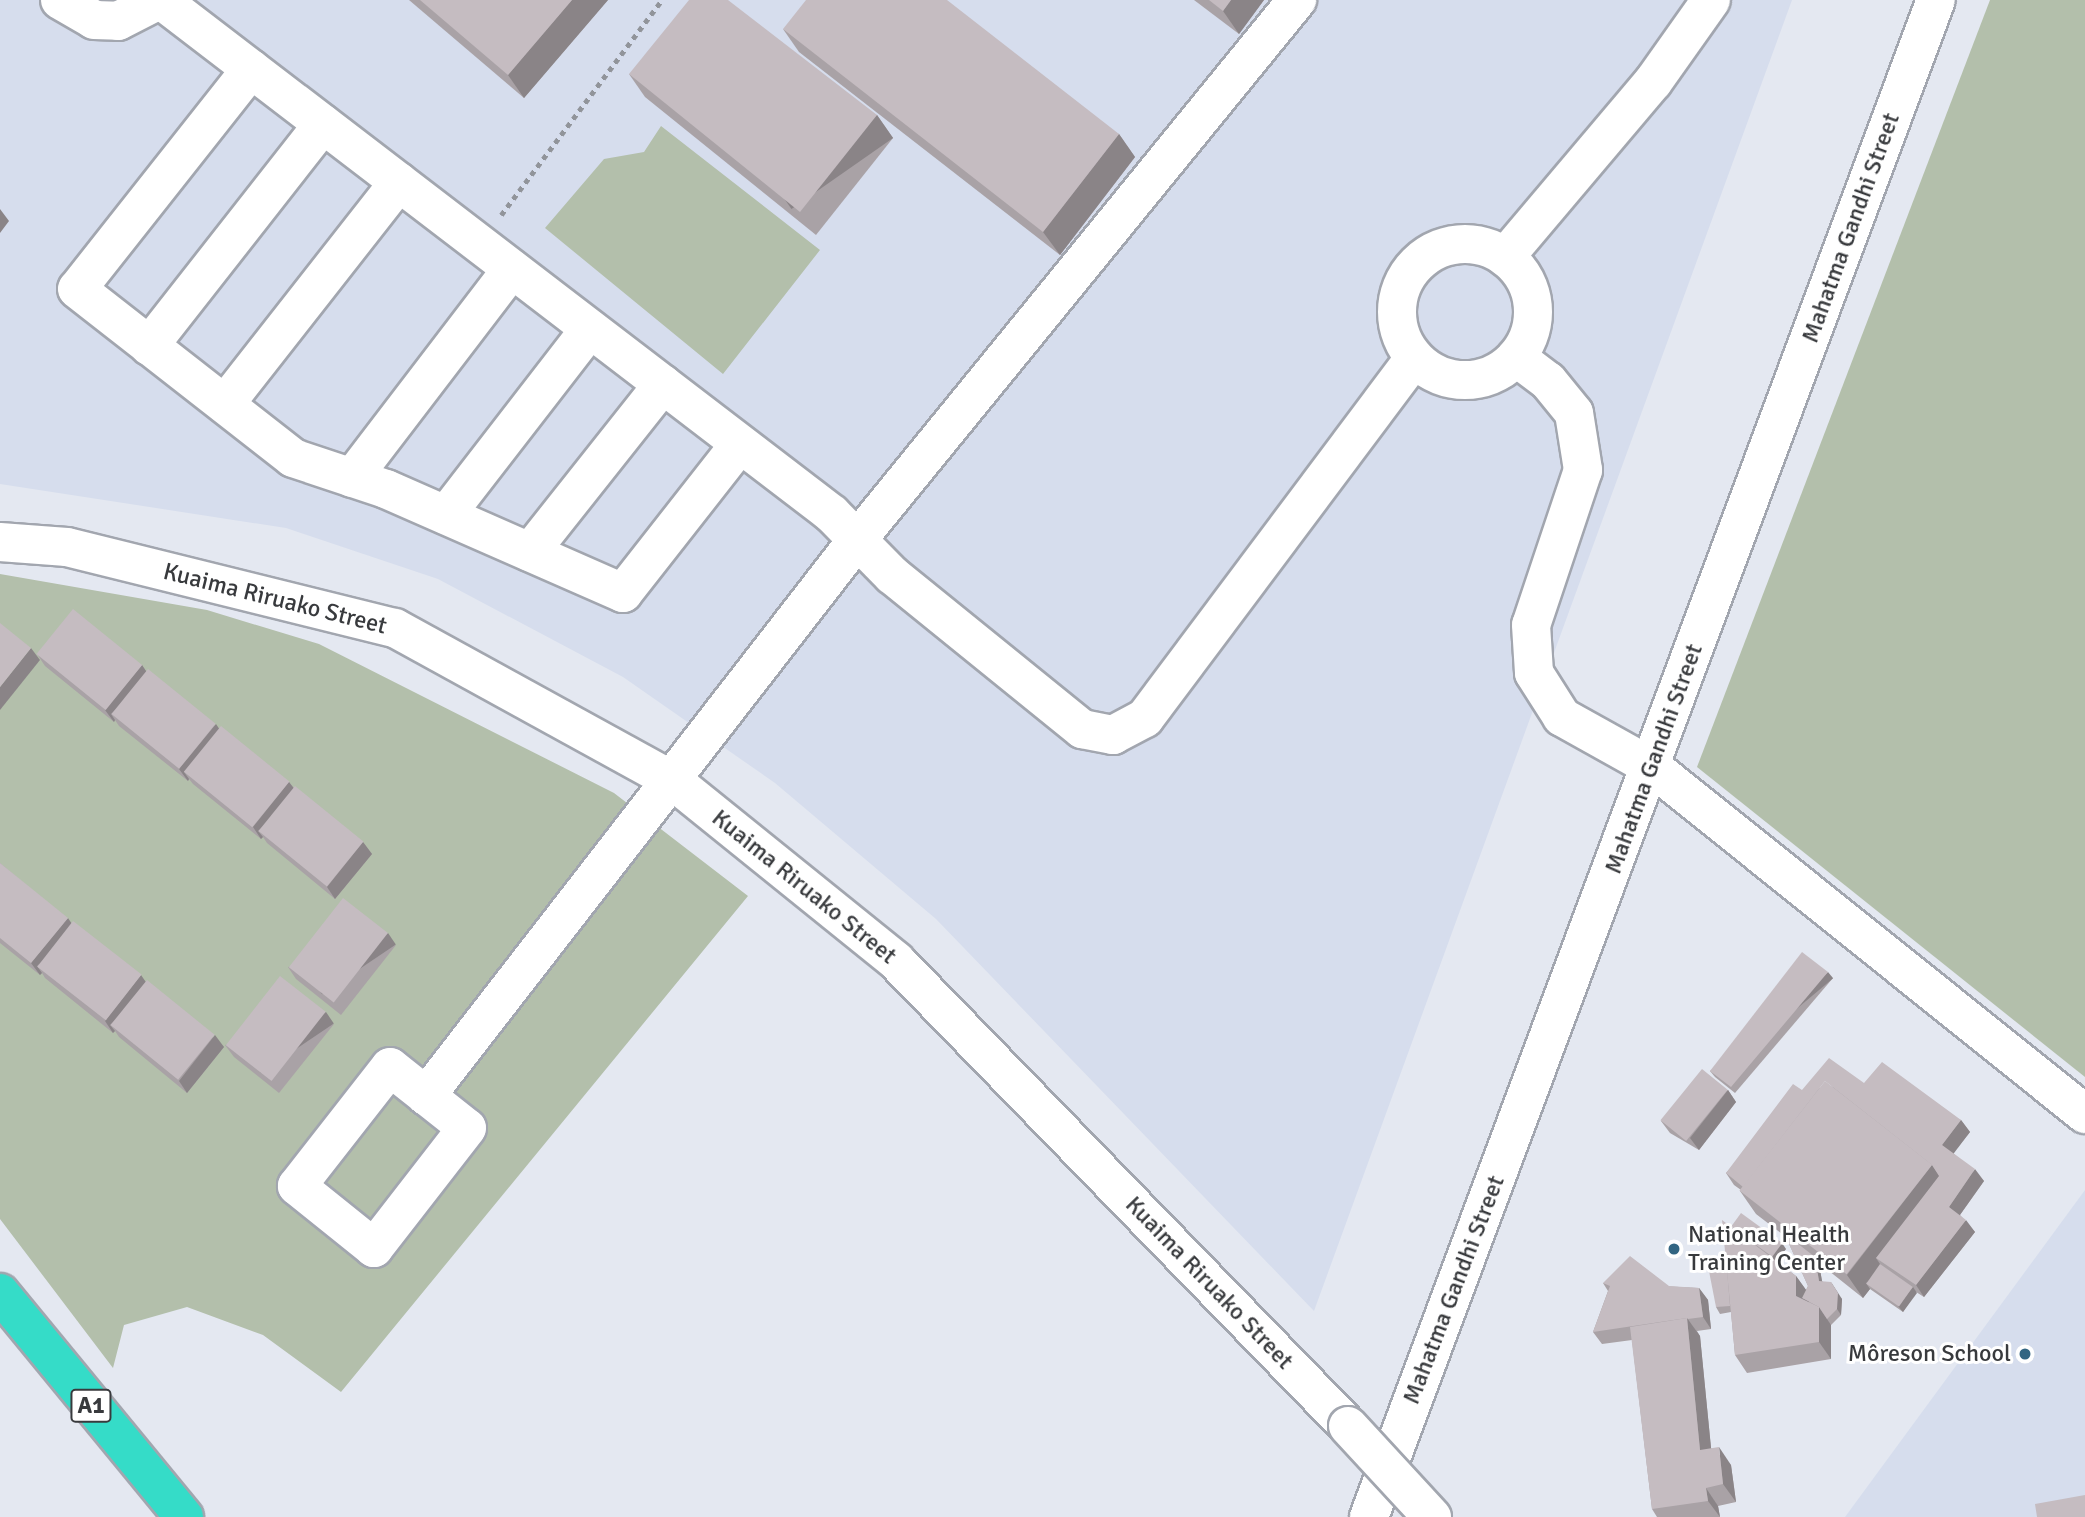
<!DOCTYPE html>
<meta charset="utf-8">
<style>
body{margin:0}
#map{position:relative;width:2085px;height:1517px;overflow:hidden;background:#e4e8f1;font-family:Signika,sans-serif}
div>[style]{position:absolute}
[style*='--x']{left:calc(var(--x)*1px);top:calc(var(--y)*1px);width:calc(var(--w)*1px);rotate:calc(var(--a)*1deg)}
.built>*{inset:0;background:#d6dded}
.green>*{inset:0;background:#b3bfab}
.path>*{height:4.5px;margin-top:-2.25px;transform-origin:0;background:repeating-linear-gradient(90deg,#91949a 0 5px,transparent 0 10px)}
.roads{filter:drop-shadow(2px 0 #a2a6af) drop-shadow(-2px 0 #a2a6af) drop-shadow(0 2px #a2a6af) drop-shadow(0 -2px #a2a6af)}
.minor>*{height:38px;margin:-19px;padding:0 19px;transform-origin:19px;border-radius:19px;background:#fff}
.minor>.ring{margin:-19px;padding:0;box-sizing:content-box;background:none;border:38px solid #fff;border-radius:50%}
.highway>*{height:38px;margin:-19px;padding:0 19px;transform-origin:19px;border-radius:19px;background:#35dcc8}
.bridges{filter:drop-shadow(2px 0 #a2a6af) drop-shadow(-2px 0 #a2a6af) drop-shadow(0 2px #a2a6af) drop-shadow(0 -2px #a2a6af)}
.minor-bridge>*{height:38px;margin:-19px;padding:0 19px;transform-origin:19px;border-radius:19px;background:#fff}
.wall>*{inset:0;background:#a9a2a6}
.shaded-wall>*{inset:0;background:#8a8487;transform-origin:0 0}
.building>*{inset:0;background:#c5bcc1;transform-origin:0 0}
.dots>*{width:19px;height:19px;translate:-50% -50%;box-sizing:border-box;border:4px solid #fff;border-radius:50%}
span{translate:-50% -50%;white-space:nowrap;text-align:center;line-height:1.15;-webkit-text-stroke:6px #fff;paint-order:stroke}
.shield-label span{padding:2px 5px;background:#fff;border:2px solid;border-radius:5px;-webkit-text-stroke-width:0}
.shield-label{font-size:23px;color:#383a3d;font-weight:700}
.street-label{font-size:24px;color:#383a3d}
.poi-label{font-size:24px;color:#383a3d}
.left{translate:0 -50%;text-align:left}
.right{translate:-100% -50%;text-align:right}
</style>
<div id="map">
<div class="built">
<div style="clip-path:polygon(0 0,1792px 0,1314px 1311px,936px 919px,775px 783px,623px 677px,438px 579px,286px 528px,0 484px)"></div>
<div style="clip-path:polygon(2085px 1190px,2085px 1517px,1845px 1517px)"></div>
</div>
<div class="green">
<div style="clip-path:polygon(1990px 0,2085px 0,2085px 1077px,1697px 767px)"></div>
<div style="clip-path:polygon(661px 126px,820px 250px,723px 374px,545px 228px,604px 159px,644px 152px)"></div>
<div style="clip-path:polygon(0 574px,207px 610px,319px 644px,614px 793px,748px 896px,341px 1392px,263px 1335px,187px 1307px,124px 1325px,113px 1368px,0 1219px)"></div>
</div>
<div class="path">
<div style="--x:501;--y:215;--w:269;--a:-53.2"></div>
</div>
<div class="roads">
<div class="minor">
<div style="--x:60;--y:0;--w:39;--a:30"></div>
<div style="--x:94;--y:20;--w:24;--a:2"></div>
<div style="--x:118;--y:21;--w:46;--a:-27.1"></div>
<div style="--x:161;--y:0;--w:845;--a:37.45"></div>
<div style="--x:832;--y:514;--w:86;--a:45.5"></div>
<div style="--x:892;--y:575;--w:245;--a:39"></div>
<div style="--x:1082;--y:729;--w:32;--a:11"></div>
<div style="--x:1113;--y:735;--w:36;--a:-28"></div>
<div style="--x:1145;--y:718;--w:449;--a:-53.2"></div>
<div style="--x:251;--y:69;--w:280;--a:128.3"></div>
<div style="--x:77;--y:289;--w:274;--a:38"></div>
<div style="--x:293;--y:458;--w:98;--a:18.4"></div>
<div style="--x:386;--y:489;--w:259;--a:23.7"></div>
<div style="--x:623;--y:593;--w:189;--a:-51.9"></div>
<div class="ring" style="left:1397px;top:244px;width:98px;height:98px"></div>
<div style="--x:1505;--y:257;--w:229;--a:-49.8"></div>
<div style="--x:1653;--y:82;--w:100;--a:-54.7"></div>
<div style="--x:149;--y:346;--w:282;--a:-51.9"></div>
<div style="--x:1516;--y:357;--w:40;--a:37"></div>
<div style="--x:1548;--y:381;--w:41;--a:50.9"></div>
<div style="--x:1574;--y:413;--w:58;--a:81"></div>
<div style="--x:1583;--y:470;--w:163;--a:108.5"></div>
<div style="--x:1531;--y:625;--w:48;--a:86.4"></div>
<div style="--x:1534;--y:673;--w:52;--a:57.5"></div>
<div style="--x:1562;--y:717;--w:103;--a:29.1"></div>
<div style="--x:1652;--y:767;--w:555;--a:38.71"></div>
<div style="--x:225;--y:404;--w:282;--a:-51.9"></div>
<div style="--x:352;--y:478;--w:263;--a:-52.6"></div>
<div style="--x:446;--y:515;--w:235;--a:-52.3"></div>
<div style="--x:0;--y:542;--w:67;--a:4.3"></div>
<div style="--x:67;--y:547;--w:338;--a:13.9"></div>
<div style="--x:395;--y:628;--w:316;--a:28.8"></div>
<div style="--x:672;--y:780;--w:288;--a:38.9"></div>
<div style="--x:896;--y:961;--w:648;--a:45.81"></div>
<div style="--x:530;--y:552;--w:214;--a:-51.6"></div>
<div style="--x:390;--y:1067;--w:98;--a:38.4"></div>
<div style="--x:467;--y:1128;--w:152;--a:127.8"></div>
<div style="--x:374;--y:1248;--w:99;--a:-141.2"></div>
<div style="--x:297;--y:1186;--w:151;--a:-52"></div>
<div style="--x:426;--y:1096;--w:703;--a:-52.22"></div>
<div style="--x:857;--y:540;--w:697;--a:-50.83"></div>
<div style="--x:1369;--y:1517;--w:1619;--a:-69.51"></div>
</div>
<div class="highway">
<div style="--x:0;--y:1293;--w:290;--a:50.6"></div>
</div>
</div>
<div class="bridges">
<div class="minor-bridge">
<div style="--x:1348;--y:1426;--w:124;--a:47.3"></div>
</div>
</div>
<div class="wall">
<div style="clip-path:polygon(409px 0,608px 0,524px 98px)"></div>
<div style="clip-path:polygon(1194px 0,1264px 0,1239px 34px)"></div>
<div style="clip-path:polygon(783px 29px,1119px 134px,1135px 157px,1060px 255px,799px 52px)"></div>
<div style="clip-path:polygon(629px 74px,877px 115px,893px 138px,816px 235px,645px 97px)"></div>
<div style="clip-path:polygon(37px 654px,142px 665px,146px 671px,219px 729px,289px 782px,294px 788px,363px 842px,372px 854px,335px 899px,267px 843px,263px 837px,261px 839px,193px 784px,189px 779px,188px 781px,119px 726px,115px 720px,114px 722px,45px 666px)"></div>
<div style="clip-path:polygon(0 863px,71px 923px,146px 982px,224px 1047px,187px 1093px,119px 1037px,115px 1031px,113px 1033px,45px 978px,42px 973px,40px 975px,0 943px)"></div>
<div style="clip-path:polygon(396px 945px,341px 1015px,296px 979px,288px 967px)"></div>
<div style="clip-path:polygon(1833px 978px,1735px 1093px,1715px 1077px,1710px 1071px)"></div>
<div style="clip-path:polygon(334px 1024px,279px 1093px,234px 1057px,225px 1045px)"></div>
<div style="clip-path:polygon(1864px 1083px,1961px 1120px,1970px 1132px,1953px 1153px,1984px 1181px,1960px 1215px,1975px 1232px,1924px 1297px,1916px 1292px,1903px 1312px,1870px 1289px,1863px 1298px,1819px 1263px,1822px 1281px,1842px 1299px,1841px 1315px,1831px 1325px,1831px 1359px,1747px 1373px,1735px 1355px,1731px 1312px,1720px 1314px,1716px 1307px,1732px 1228px,1786px 1249px,1776px 1261px,1796px 1276px,1806px 1290px,1808px 1286px,1786px 1237px,1756px 1214px,1740px 1191px,1741px 1190px,1734px 1185px,1726px 1173px,1802px 1090px)"></div>
<div style="clip-path:polygon(1728px 1090px,1736px 1102px,1699px 1150px,1670px 1133px,1661px 1121px)"></div>
<div style="clip-path:polygon(1603px 1283px,1699px 1288px,1708px 1300px,1711px 1329px,1697px 1331px,1700px 1336px,1711px 1448px,1731px 1465px,1736px 1502px,1718px 1506px,1720px 1517px,1657px 1517px,1652px 1509px,1632px 1340px,1602px 1344px,1593px 1332px,1608px 1291px)"></div>
</div>
<div class="shaded-wall">
<div style="clip-path:polygon(572px 0,608px 0,524px 98px,508px 75px)"></div>
<div style="clip-path:polygon(1231px 0,1264px 0,1239px 34px,1223px 11px)"></div>
<div style="left:877px;top:115px;width:28px;height:124px;rotate:55deg"></div>
<div style="clip-path:polygon(1119px 134px,1135px 157px,1060px 255px,1043px 232px)"></div>
<div style="clip-path:polygon(0 209px,9px 221px,0 233px)"></div>
<div style="clip-path:polygon(31px 648px,40px 660px,0 710px,0 687px)"></div>
<div style="clip-path:polygon(142px 665px,150px 677px,111px 714px,115px 720px,114px 722px,105px 710px)"></div>
<div style="clip-path:polygon(216px 724px,224px 736px,184px 772px,189px 779px,188px 781px,179px 769px)"></div>
<div style="clip-path:polygon(289px 782px,298px 794px,258px 831px,263px 837px,261px 839px,253px 827px)"></div>
<div style="clip-path:polygon(363px 842px,372px 854px,335px 899px,327px 887px)"></div>
<div style="clip-path:polygon(68px 918px,76px 930px,37px 966px,42px 973px,40px 975px,31px 963px)"></div>
<div style="left:388px;top:933px;width:14px;height:89px;rotate:56deg"></div>
<div style="left:1828px;top:972px;width:8px;height:150px;rotate:50deg"></div>
<div style="clip-path:polygon(141px 975px,150px 988px,110px 1025px,115px 1031px,113px 1033px,105px 1021px)"></div>
<div style="left:326px;top:1012px;width:14px;height:88px;rotate:56deg"></div>
<div style="clip-path:polygon(215px 1035px,224px 1047px,187px 1093px,179px 1081px)"></div>
<div style="clip-path:polygon(1728px 1090px,1736px 1102px,1699px 1150px,1690px 1138px)"></div>
<div style="clip-path:polygon(1961px 1120px,1970px 1132px,1951px 1157px,1942px 1145px)"></div>
<div style="clip-path:polygon(1932px 1165px,1948px 1188px,1876px 1258px,1884px 1270px,1866px 1283px,1870px 1289px,1863px 1298px,1847px 1275px)"></div>
<div style="clip-path:polygon(1975px 1169px,1984px 1181px,1957px 1219px,1949px 1207px)"></div>
<div style="clip-path:polygon(1966px 1220px,1975px 1232px,1924px 1297px,1916px 1285px)"></div>
<div style="clip-path:polygon(1782px 1243px,1786px 1249px,1772px 1266px,1768px 1260px)"></div>
<div style="clip-path:polygon(1815px 1257px,1819px 1264px,1823px 1287px,1819px 1281px)"></div>
<div style="clip-path:polygon(1796px 1276px,1809px 1294px,1809px 1314px,1796px 1296px)"></div>
<div style="clip-path:polygon(1831px 1282px,1842px 1299px,1841px 1315px,1837px 1309px)"></div>
<div style="clip-path:polygon(1913px 1287px,1917px 1293px,1903px 1312px,1898px 1306px)"></div>
<div style="clip-path:polygon(1699px 1288px,1708px 1300px,1711px 1329px,1703px 1317px)"></div>
<div style="clip-path:polygon(1819px 1307px,1831px 1325px,1831px 1359px,1819px 1342px)"></div>
<div style="clip-path:polygon(1687px 1318px,1700px 1336px,1713px 1468px,1700px 1450px)"></div>
<div style="clip-path:polygon(1719px 1447px,1731px 1465px,1736px 1502px,1723px 1484px)"></div>
<div style="clip-path:polygon(1706px 1488px,1718px 1506px,1720px 1517px,1708px 1501px)"></div>
</div>
<div class="building">
<div style="clip-path:polygon(420px 0,572px 0,508px 75px)"></div>
<div style="clip-path:polygon(689px 0,728px 0,877px 115px,800px 212px,629px 74px)"></div>
<div style="clip-path:polygon(806px 0,947px 0,1119px 134px,1043px 232px,783px 29px)"></div>
<div style="clip-path:polygon(1209px 0,1231px 0,1223px 11px)"></div>
<div style="left:73px;top:609px;width:89px;height:58px;rotate:39deg"></div>
<div style="clip-path:polygon(0 623px,31px 648px,0 687px)"></div>
<div style="left:148px;top:669px;width:87px;height:58px;rotate:39deg"></div>
<div style="left:221px;top:726px;width:88px;height:59px;rotate:39deg"></div>
<div style="left:295px;top:786px;width:88px;height:58px;rotate:39deg"></div>
<div style="clip-path:polygon(0 863px,68px 918px,31px 963px,0 938px)"></div>
<div style="left:343px;top:898px;width:57px;height:88px;rotate:38deg"></div>
<div style="left:73px;top:921px;width:87px;height:58px;rotate:38deg"></div>
<div style="clip-path:polygon(1802px 952px,1828px 972px,1731px 1087px,1710px 1071px)"></div>
<div style="left:280px;top:976px;width:58px;height:88px;rotate:38deg"></div>
<div style="left:147px;top:980px;width:87px;height:58px;rotate:39deg"></div>
<div style="clip-path:polygon(1829px 1058px,1864px 1083px,1882px 1062px,1961px 1120px,1942px 1145px,1975px 1169px,1949px 1207px,1966px 1220px,1916px 1285px,1876px 1258px,1939px 1176px,1932px 1165px,1825px 1081px,1743px 1187px,1726px 1173px,1793px 1084px,1802px 1090px)"></div>
<div style="left:1702px;top:1069px;width:33px;height:66px;rotate:39deg"></div>
<div style="left:1825px;top:1081px;width:136px;height:139px;rotate:38deg"></div>
<div style="left:1741px;top:1213px;width:51px;height:17px;rotate:36deg"></div>
<div style="clip-path:polygon(1722px 1220px,1796px 1276px,1796px 1296px,1819px 1307px,1819px 1342px,1735px 1355px)"></div>
<div style="clip-path:polygon(1784px 1233px,1815px 1257px,1819px 1281px,1831px 1282px,1838px 1293px,1837px 1309px,1827px 1319px,1819px 1307px,1802px 1298px,1808px 1286px)"></div>
<div style="clip-path:polygon(1630px 1256px,1669px 1286px,1699px 1288px,1703px 1317px,1688px 1319px,1687px 1318px,1593px 1332px,1610px 1286px,1603px 1283px)"></div>
<div style="clip-path:polygon(1726px 1257px,1730px 1306px,1716px 1307px,1707px 1261px)"></div>
<div style="left:1880px;top:1264px;width:40px;height:24px;rotate:35deg"></div>
<div style="clip-path:polygon(1687px 1318px,1700px 1450px,1719px 1447px,1723px 1484px,1706px 1488px,1708px 1501px,1652px 1509px,1630px 1327px)"></div>
<div style="clip-path:polygon(2085px 1495px,2085px 1517px,2037px 1517px,2035px 1504px)"></div>
</div>
<div class="dots">
<div style="left:1674px;top:1249px;background:#326582"></div>
<div style="left:2025px;top:1354px;background:#326582"></div>
</div>
<div class="shield-label">
<span style="left:91px;top:1406px">A1</span>
</div>
<div class="street-label">
<span style="left:1851px;top:228px;rotate:-70deg">Mahatma Gandhi Street</span>
<span style="left:275px;top:599px;rotate:14deg">Kuaima Riruako Street</span>
<span style="left:1654px;top:759px;rotate:-70deg">Mahatma Gandhi Street</span>
<span style="left:804px;top:887px;rotate:39deg">Kuaima Riruako Street</span>
<span style="left:1209px;top:1283px;rotate:46deg">Kuaima Riruako Street</span>
<span style="left:1454px;top:1290px;rotate:-69deg">Mahatma Gandhi Street</span>
</div>
<div class="poi-label">
<span class="left" style="left:1688px;top:1249px">National Health<br>Training Center</span>
<span class="right" style="left:2011px;top:1354px">Môreson School</span>
</div>
</div>
